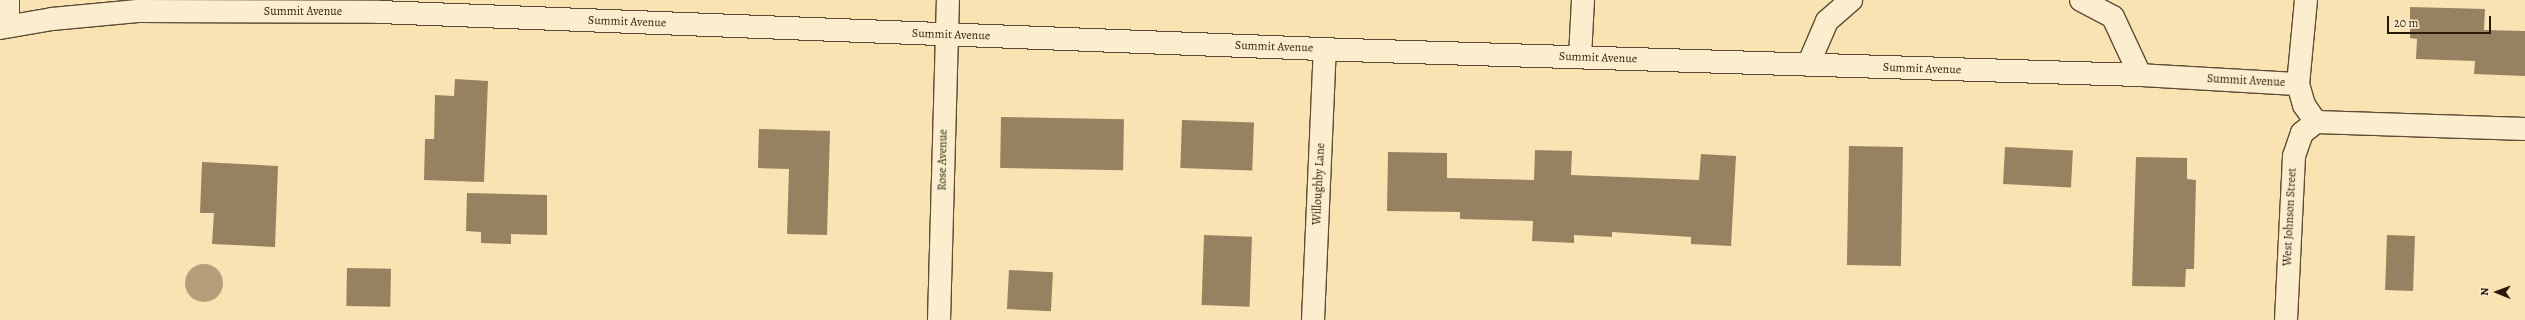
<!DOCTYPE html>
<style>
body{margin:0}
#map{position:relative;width:2525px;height:320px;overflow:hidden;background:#fae3b3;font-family:Alegreya,serif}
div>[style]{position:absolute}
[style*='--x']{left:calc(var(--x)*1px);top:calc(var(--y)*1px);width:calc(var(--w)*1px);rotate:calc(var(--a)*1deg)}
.water>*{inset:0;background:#b39e79}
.round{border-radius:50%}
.building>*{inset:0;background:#968260;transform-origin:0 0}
.roads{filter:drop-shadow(1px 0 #5d4c32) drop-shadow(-1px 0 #5d4c32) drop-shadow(0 1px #5d4c32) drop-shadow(0 -1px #5d4c32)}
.minor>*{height:22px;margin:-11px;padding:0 11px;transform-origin:11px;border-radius:11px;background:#fcedce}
span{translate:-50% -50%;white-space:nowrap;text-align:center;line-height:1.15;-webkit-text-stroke:4px #fcedce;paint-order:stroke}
.street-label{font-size:12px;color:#291907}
.north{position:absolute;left:2477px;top:272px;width:40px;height:40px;-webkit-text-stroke:3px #fcedce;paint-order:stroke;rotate:271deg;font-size:11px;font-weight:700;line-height:16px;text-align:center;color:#291907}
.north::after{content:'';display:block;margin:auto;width:14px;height:18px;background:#291907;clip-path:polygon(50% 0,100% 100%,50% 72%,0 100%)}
.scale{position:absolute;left:2387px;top:16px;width:104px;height:18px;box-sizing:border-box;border:2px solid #291907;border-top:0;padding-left:5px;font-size:12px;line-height:14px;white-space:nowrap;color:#291907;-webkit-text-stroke:3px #fcedce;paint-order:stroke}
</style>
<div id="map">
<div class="water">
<div class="round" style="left:185px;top:264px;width:38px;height:38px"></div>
</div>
<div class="building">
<div style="clip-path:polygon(2410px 7px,2485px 9px,2484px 30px,2525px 31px,2525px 76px,2474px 74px,2475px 61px,2416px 59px,2417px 39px,2410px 38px)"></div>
<div style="clip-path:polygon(455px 79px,488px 81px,484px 182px,424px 180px,425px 139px,434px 139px,435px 95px,454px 96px)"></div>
<div style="left:1001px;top:117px;width:123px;height:51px;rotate:1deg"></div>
<div style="left:1182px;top:120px;width:72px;height:48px;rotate:2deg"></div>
<div style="clip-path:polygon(759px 129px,830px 131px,827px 235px,787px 234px,789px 169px,758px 168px)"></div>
<div style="left:1849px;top:146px;width:54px;height:119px;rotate:1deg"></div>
<div style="left:2005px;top:147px;width:68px;height:37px;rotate:3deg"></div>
<div style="clip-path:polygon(1535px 150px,1572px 151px,1571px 175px,1699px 180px,1701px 154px,1736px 156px,1731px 246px,1691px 244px,1691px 237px,1612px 232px,1612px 237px,1574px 235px,1574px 243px,1532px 241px,1533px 221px,1460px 219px,1460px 212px,1387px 211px,1388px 152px,1447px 153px,1447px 178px,1534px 180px)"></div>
<div style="clip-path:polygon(2136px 157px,2187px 158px,2187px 179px,2196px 180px,2194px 269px,2186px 269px,2185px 287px,2132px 286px)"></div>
<div style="clip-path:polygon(202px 162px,278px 166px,275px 247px,212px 244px,214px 213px,200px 213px)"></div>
<div style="clip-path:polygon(467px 193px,547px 195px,547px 235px,511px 234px,511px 244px,481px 243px,481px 232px,466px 231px)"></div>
<div style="left:1204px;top:235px;width:48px;height:70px;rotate:2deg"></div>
<div style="left:2387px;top:235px;width:28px;height:55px;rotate:2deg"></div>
<div style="left:347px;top:268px;width:44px;height:38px;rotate:1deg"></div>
<div style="left:1009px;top:270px;width:44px;height:39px;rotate:3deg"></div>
</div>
<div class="roads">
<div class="minor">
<div style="--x:2081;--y:0;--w:36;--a:28"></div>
<div style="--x:2113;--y:17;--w:64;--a:65"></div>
<div style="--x:2306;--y:0;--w:84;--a:95.4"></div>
<div style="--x:2298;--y:84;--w:22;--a:74"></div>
<div style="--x:2304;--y:105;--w:21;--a:55"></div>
<div style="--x:8;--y:26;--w:26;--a:-90"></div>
<div style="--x:0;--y:28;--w:53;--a:-9.8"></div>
<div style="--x:52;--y:19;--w:86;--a:-5.3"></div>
<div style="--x:138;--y:11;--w:241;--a:0.2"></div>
<div style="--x:379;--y:12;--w:969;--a:2.25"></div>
<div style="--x:1347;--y:50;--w:793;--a:1.81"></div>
<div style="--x:2140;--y:75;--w:158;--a:3.3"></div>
<div style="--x:1580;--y:57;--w:57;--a:-87"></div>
<div style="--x:1808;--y:65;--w:48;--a:-66.6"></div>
<div style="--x:1827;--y:21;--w:32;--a:-41"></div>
<div style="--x:2316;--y:122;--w:209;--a:1.9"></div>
<div style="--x:939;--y:320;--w:320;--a:-88.4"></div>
<div style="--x:1313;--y:320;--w:271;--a:-87.5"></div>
<div style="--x:2286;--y:320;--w:164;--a:-87.2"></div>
<div style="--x:2294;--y:156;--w:24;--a:-71"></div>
<div style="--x:2302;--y:133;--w:18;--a:-38"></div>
</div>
</div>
<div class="street-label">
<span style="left:303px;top:12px">Summit Avenue</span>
<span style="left:627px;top:22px;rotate:2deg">Summit Avenue</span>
<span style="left:951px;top:35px;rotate:2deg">Summit Avenue</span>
<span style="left:1274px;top:47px;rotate:2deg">Summit Avenue</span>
<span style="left:1598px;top:58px;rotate:2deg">Summit Avenue</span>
<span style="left:1922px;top:69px;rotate:2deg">Summit Avenue</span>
<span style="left:2246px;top:81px;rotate:3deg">Summit Avenue</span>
<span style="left:943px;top:160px;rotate:-89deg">Rose Avenue</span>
<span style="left:1319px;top:184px;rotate:-87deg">Willoughby Lane</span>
<span style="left:2290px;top:217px;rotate:-87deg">West Johnson Street</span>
</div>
<div class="north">N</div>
<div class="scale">20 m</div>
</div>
